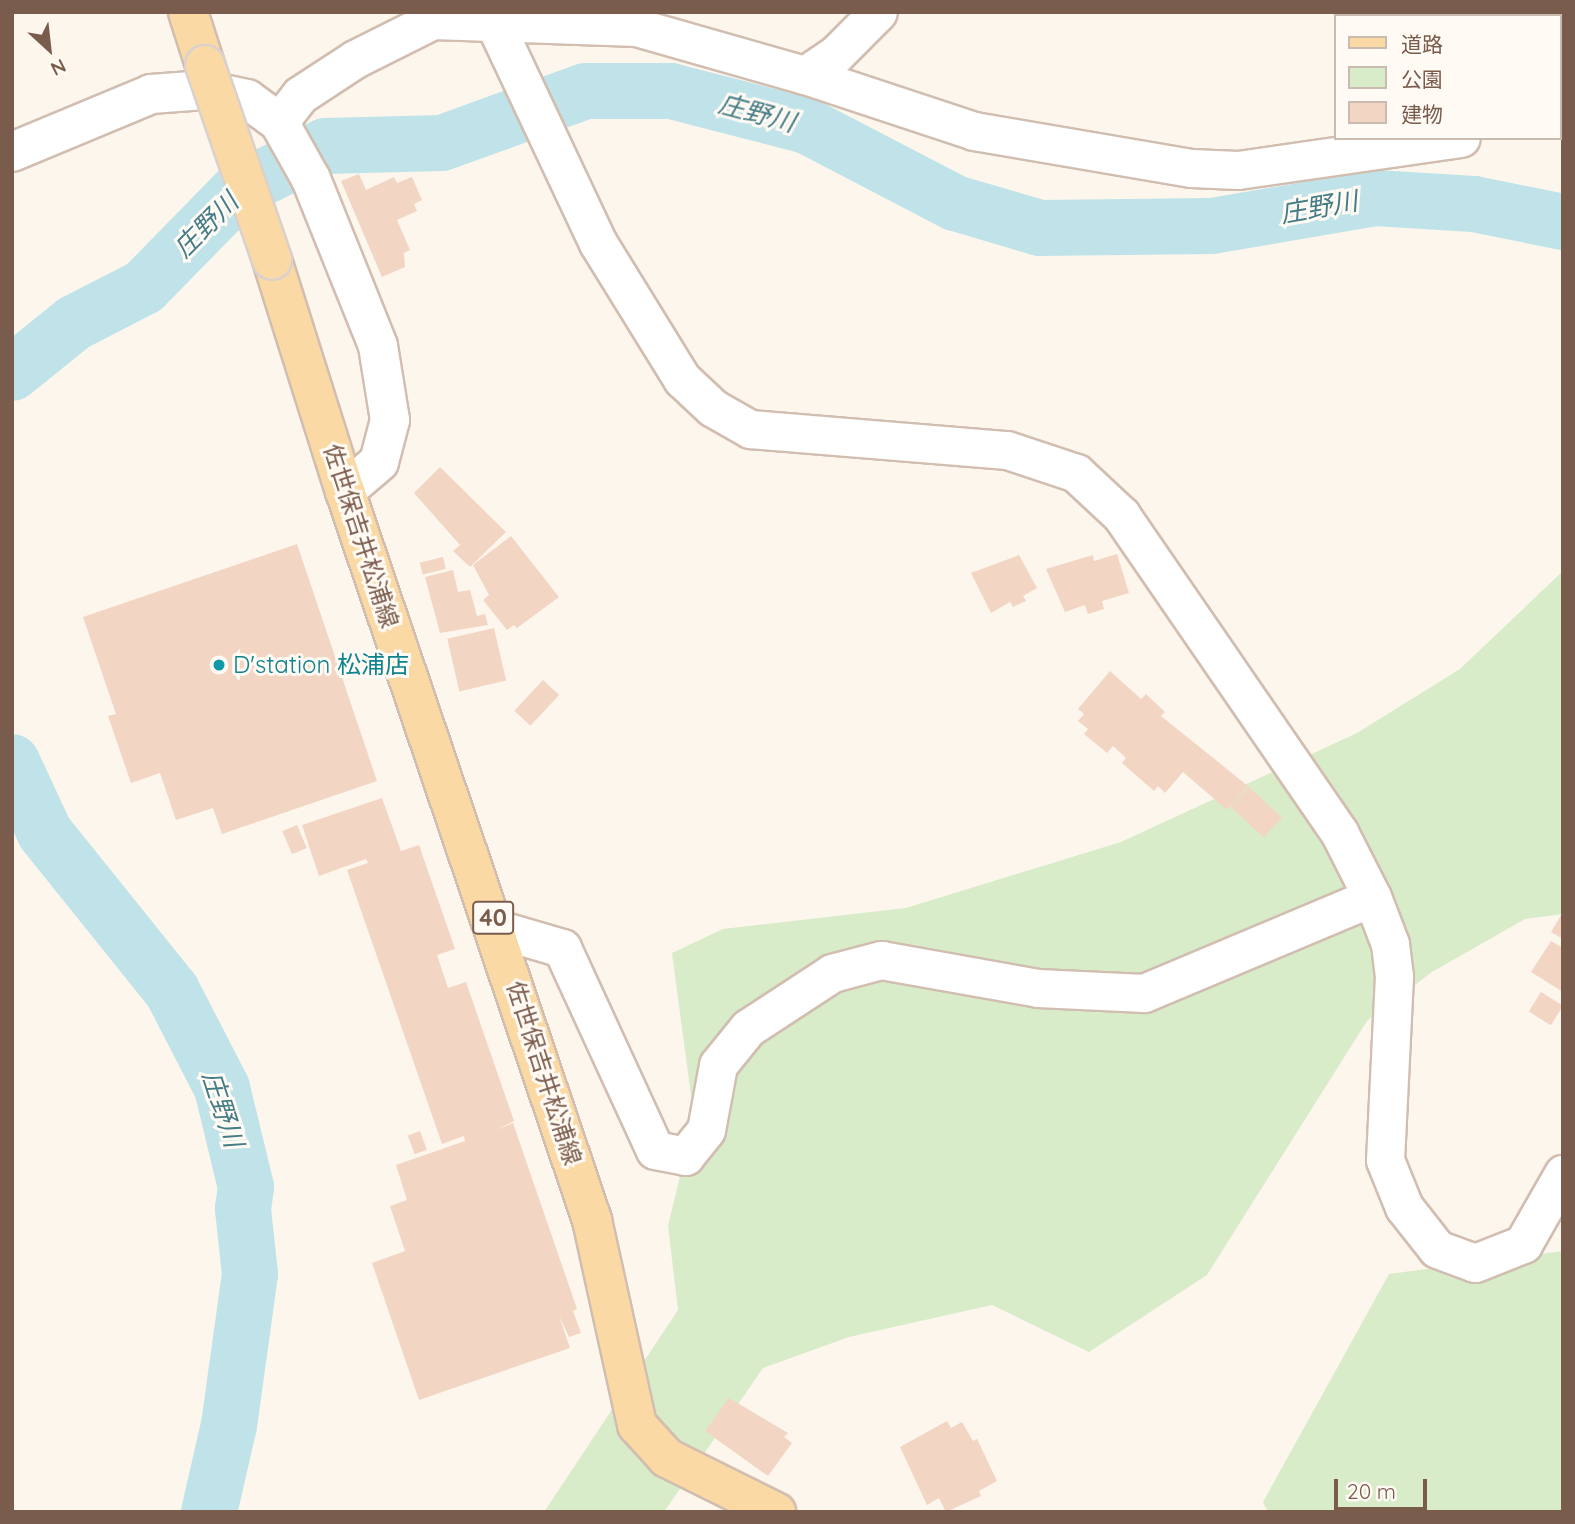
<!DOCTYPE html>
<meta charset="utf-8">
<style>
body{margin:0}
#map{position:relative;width:1575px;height:1524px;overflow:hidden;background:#fdf6ec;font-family:Quicksand,"Noto Sans JP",sans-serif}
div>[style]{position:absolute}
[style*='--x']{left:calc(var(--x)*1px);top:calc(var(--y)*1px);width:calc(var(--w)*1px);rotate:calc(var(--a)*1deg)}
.green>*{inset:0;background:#d8ecc9}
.river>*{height:56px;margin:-28px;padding:0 28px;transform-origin:28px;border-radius:28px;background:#bfe3e8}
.building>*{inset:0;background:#f3d5c3;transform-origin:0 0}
.roads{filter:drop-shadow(2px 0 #d1beb0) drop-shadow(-2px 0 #d1beb0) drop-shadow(0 2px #d1beb0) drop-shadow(0 -2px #d1beb0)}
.street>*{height:37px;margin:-18.5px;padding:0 18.5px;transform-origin:18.5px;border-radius:18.5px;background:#fff}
.secondary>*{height:38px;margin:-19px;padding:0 19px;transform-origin:19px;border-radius:19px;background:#fff}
.primary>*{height:38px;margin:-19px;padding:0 19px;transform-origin:19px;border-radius:19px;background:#fbd9a5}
.bridges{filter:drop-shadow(2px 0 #dad1cd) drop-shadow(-2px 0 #dad1cd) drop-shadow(0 2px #dad1cd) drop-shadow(0 -2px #dad1cd)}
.primary-bridge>*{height:38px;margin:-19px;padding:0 19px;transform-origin:19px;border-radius:19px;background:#fbd9a5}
.dots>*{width:19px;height:19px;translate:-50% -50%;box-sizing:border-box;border:4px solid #fffaf3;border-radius:50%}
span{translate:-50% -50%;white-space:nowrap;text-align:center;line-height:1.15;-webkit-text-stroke:6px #fffaf3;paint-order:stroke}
.shield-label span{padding:2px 5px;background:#fffaf3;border:2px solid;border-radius:5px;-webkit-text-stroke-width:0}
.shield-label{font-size:23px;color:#7a5c4d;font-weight:700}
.street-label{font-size:24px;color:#7a5c4d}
.culture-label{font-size:24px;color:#0d838f}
.left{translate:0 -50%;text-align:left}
.water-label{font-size:26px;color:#437c86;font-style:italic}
.frame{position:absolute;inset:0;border:14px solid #7a5c4d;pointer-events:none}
.legend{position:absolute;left:1334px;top:14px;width:228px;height:126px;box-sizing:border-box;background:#fffaf3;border:2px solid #cabbb1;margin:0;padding:9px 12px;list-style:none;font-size:21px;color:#7a5c4d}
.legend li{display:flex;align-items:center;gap:14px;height:35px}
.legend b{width:35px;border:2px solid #cabbb1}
.north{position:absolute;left:14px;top:14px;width:70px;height:70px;-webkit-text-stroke:5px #fffaf3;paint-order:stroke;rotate:153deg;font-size:19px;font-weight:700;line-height:28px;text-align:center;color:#7a5c4d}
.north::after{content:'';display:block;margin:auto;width:24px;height:32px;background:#7a5c4d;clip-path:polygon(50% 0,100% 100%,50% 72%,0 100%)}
.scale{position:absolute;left:1334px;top:1479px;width:93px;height:32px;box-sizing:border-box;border:4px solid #7a5c4d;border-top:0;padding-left:9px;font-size:21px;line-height:24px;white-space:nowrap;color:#7a5c4d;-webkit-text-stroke:5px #fffaf3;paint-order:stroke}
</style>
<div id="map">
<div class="green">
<div style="clip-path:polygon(1563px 571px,1563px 914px,1525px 919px,1432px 972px,1367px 1021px,1207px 1275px,1089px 1352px,992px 1305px,849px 1337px,763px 1368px,664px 1512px,544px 1512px,678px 1310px,668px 1226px,694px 1118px,672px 953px,723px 929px,906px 908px,1121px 842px,1357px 733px,1460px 669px)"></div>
<div style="clip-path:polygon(1563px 1251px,1563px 1512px,1268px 1512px,1263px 1502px,1389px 1274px)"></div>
</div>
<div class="river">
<div style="--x:12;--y:373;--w:80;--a:-38.9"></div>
<div style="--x:74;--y:323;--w:79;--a:-27.2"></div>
<div style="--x:144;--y:287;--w:137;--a:-45.6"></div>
<div style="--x:240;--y:189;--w:95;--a:-26.8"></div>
<div style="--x:325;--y:146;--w:117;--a:-1.5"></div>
<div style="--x:442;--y:143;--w:153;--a:-19.9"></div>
<div style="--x:586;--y:91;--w:85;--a:0"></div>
<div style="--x:671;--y:91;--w:140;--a:14.4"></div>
<div style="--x:807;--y:126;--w:167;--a:27.5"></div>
<div style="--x:955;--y:203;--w:89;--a:16.4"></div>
<div style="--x:1040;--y:228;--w:172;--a:-0.7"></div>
<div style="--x:1212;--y:226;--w:165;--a:-9.7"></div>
<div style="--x:1375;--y:198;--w:99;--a:3.5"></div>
<div style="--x:1474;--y:204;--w:91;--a:11.4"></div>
<div style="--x:12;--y:762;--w:78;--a:65.1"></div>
<div style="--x:45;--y:833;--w:203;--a:51.2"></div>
<div style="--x:172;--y:991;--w:109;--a:62.7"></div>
<div style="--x:222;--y:1088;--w:102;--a:76.4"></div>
<div style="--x:246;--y:1187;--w:22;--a:98"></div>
<div style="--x:243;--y:1209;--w:65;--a:83.9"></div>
<div style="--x:250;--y:1274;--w:152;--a:97.9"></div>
<div style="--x:229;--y:1425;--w:89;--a:102.9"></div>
</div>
<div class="building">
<div style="clip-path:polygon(359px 174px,366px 190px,394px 177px,397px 183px,412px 177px,422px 200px,414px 204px,417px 211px,397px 220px,410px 250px,404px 253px,405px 267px,382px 277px,341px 181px)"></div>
<div style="clip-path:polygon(440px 467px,506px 532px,470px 567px,453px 551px,460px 545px,414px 493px)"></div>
<div style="clip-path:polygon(511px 536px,559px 597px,517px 628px,514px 625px,507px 630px,483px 600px,489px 595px,473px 565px)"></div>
<div style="clip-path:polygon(297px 544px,377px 781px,222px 834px,213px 808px,176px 820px,160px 773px,131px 783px,108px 716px,116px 714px,83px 617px)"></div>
<div style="clip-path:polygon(1117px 554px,1129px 593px,1102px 601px,1104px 609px,1088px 614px,1085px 605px,1065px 612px,1046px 569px,1093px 555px,1094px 561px)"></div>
<div style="clip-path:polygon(1019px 555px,1037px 588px,1023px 596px,1026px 601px,1013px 607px,1010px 602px,991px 613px,971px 573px)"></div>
<div style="left:443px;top:557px;width:12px;height:24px;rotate:76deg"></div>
<div style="clip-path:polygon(453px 570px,458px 592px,470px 590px,477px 616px,485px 614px,488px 625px,440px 633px,425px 577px)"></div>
<div style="left:494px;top:628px;width:54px;height:48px;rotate:77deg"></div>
<div style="clip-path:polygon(1110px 671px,1141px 699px,1146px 694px,1165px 712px,1161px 716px,1248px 786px,1227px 810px,1183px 772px,1165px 793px,1158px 786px,1154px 791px,1122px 763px,1126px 758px,1113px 746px,1107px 753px,1084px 734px,1088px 729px,1078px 721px,1084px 714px,1078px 709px)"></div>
<div style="left:543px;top:680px;width:22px;height:42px;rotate:43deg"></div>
<div style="left:1249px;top:787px;width:45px;height:27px;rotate:43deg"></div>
<div style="clip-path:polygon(382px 798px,401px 851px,419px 845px,455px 949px,437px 955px,448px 988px,466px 982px,514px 1121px,496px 1130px,513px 1123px,577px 1309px,573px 1311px,581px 1333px,569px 1337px,559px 1316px,570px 1348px,419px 1400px,372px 1263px,405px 1251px,390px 1206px,407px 1200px,396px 1165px,465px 1141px,464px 1136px,442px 1144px,347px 870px,368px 863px,366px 859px,319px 876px,302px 825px)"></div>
<div style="left:297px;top:825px;width:25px;height:16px;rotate:67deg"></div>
<div style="clip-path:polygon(1563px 912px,1563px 939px,1551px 932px)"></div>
<div style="clip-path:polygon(1551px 941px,1563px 948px,1563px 992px,1531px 972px)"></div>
<div style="left:1541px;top:992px;width:26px;height:23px;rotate:32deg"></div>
<div style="left:420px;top:1131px;width:20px;height:13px;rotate:70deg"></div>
<div style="clip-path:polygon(729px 1398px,788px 1433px,784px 1437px,792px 1443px,768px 1476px,705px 1431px)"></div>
<div style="clip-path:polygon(947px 1421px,951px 1428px,962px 1422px,973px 1441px,977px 1439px,997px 1481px,979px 1491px,981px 1496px,946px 1512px,939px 1498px,927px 1505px,900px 1447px)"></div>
</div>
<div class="roads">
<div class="street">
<div style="--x:494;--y:22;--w:244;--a:64.8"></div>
<div style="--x:598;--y:243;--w:160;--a:58.3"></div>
<div style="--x:682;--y:379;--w:42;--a:43.1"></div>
<div style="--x:713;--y:408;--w:43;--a:29.6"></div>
<div style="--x:750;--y:429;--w:258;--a:4.7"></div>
<div style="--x:1007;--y:450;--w:73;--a:18.4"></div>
<div style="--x:1076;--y:473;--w:62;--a:43"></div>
<div style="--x:1121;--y:515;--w:385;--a:55.5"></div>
<div style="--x:1339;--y:832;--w:73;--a:63.1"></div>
<div style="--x:1372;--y:897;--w:50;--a:69"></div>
<div style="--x:1390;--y:944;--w:32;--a:83"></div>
<div style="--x:1394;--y:976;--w:184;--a:92.8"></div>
<div style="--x:1385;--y:1160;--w:51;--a:68"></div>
<div style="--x:1404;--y:1207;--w:53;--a:51.8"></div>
<div style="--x:1437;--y:1249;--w:40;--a:20.2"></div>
<div style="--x:1475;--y:1263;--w:52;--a:-21.6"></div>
<div style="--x:1523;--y:1244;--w:81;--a:-60.3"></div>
<div style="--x:805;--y:75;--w:37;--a:-34"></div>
<div style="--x:836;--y:54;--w:59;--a:-45"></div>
<div style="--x:279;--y:122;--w:34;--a:-52"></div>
<div style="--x:300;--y:95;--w:66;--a:-33.2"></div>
<div style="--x:355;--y:59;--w:87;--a:-26.6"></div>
<div style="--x:433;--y:20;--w:203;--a:2"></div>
<div style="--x:636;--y:27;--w:176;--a:15.9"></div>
<div style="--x:805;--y:75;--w:178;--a:18.3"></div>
<div style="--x:974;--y:131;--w:220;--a:9.7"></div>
<div style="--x:1191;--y:168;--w:47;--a:2.4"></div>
<div style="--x:1238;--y:170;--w:225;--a:-8.2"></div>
<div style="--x:497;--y:929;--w:68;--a:16.3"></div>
<div style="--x:562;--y:948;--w:222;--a:65.3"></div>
<div style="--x:655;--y:1150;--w:31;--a:11"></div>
<div style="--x:685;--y:1156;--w:33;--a:-51"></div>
<div style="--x:706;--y:1130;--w:66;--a:-79.5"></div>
<div style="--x:718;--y:1065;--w:48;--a:-51"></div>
<div style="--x:748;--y:1028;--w:100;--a:-33.2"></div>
<div style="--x:832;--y:973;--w:51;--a:-14.9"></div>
<div style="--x:881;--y:960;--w:159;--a:10.1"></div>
<div style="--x:1038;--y:988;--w:106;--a:2.7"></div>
<div style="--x:1144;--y:993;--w:247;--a:-22.8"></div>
</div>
<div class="secondary">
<div style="--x:12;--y:152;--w:151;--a:-22.6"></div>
<div style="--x:151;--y:94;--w:54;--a:-4.2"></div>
<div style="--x:205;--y:90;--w:43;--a:12.1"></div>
<div style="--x:247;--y:99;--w:39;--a:36"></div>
<div style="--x:279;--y:122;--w:65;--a:60.7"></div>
<div style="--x:311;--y:179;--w:180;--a:68.1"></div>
<div style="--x:378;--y:346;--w:75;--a:80.8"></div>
<div style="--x:390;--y:420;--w:43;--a:104.7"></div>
<div style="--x:379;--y:462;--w:45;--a:139.5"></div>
</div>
<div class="primary">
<div style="--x:188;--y:12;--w:56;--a:72.2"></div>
<div style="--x:272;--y:260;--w:242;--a:72.5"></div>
<div style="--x:345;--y:491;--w:770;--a:71.28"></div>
<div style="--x:592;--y:1220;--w:210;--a:77.6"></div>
<div style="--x:637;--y:1425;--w:45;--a:47.7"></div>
<div style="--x:667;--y:1458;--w:122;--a:26.4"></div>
</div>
</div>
<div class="bridges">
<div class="primary-bridge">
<div style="--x:205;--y:65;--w:206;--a:71"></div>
</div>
</div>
<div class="dots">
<div style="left:219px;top:665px;background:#0f9aa8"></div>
</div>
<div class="shield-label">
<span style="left:493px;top:918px">40</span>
</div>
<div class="street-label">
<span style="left:361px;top:536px;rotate:72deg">佐世保吉井松浦線</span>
<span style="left:544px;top:1073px;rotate:72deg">佐世保吉井松浦線</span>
</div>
<div class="culture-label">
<span class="left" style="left:233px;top:665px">D'station 松浦店</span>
</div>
<div class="water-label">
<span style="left:757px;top:113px;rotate:15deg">庄野川</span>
<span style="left:1319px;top:207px;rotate:-10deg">庄野川</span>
<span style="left:206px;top:225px;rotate:-45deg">庄野川</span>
<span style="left:223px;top:1109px;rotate:72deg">庄野川</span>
</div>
<div class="frame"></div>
<ul class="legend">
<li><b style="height:9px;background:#fbd9a5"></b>道路</li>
<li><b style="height:19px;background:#d8ecc9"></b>公園</li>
<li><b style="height:19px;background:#f3d5c3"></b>建物</li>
</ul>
<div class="north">N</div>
<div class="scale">20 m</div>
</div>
